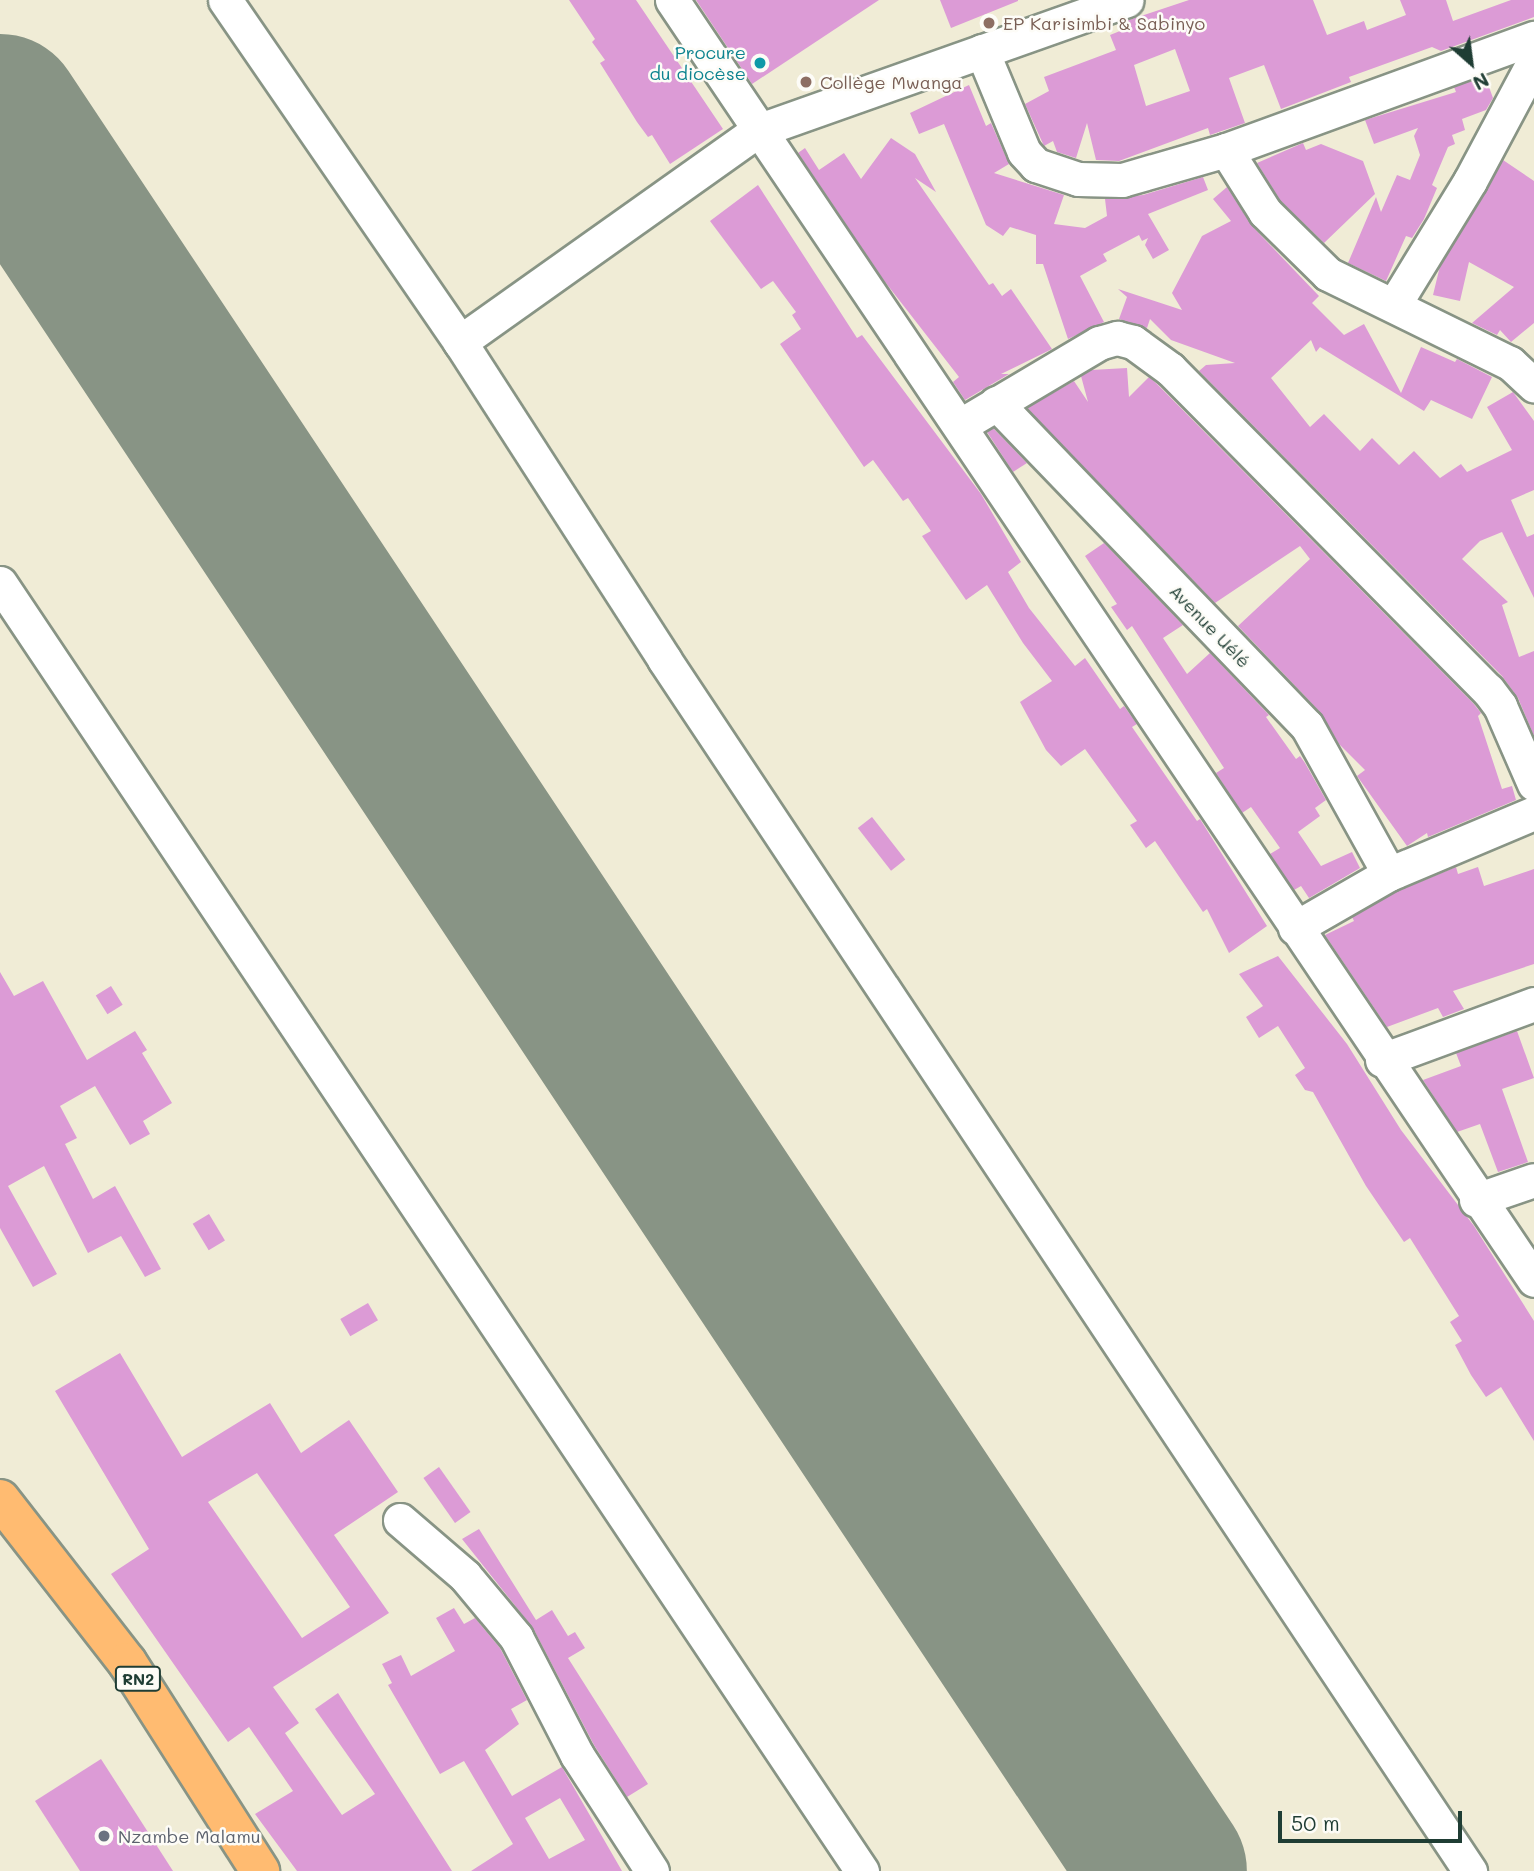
<!DOCTYPE html>
<meta charset="utf-8">
<style>
body{margin:0}
#map{position:relative;width:1534px;height:1871px;overflow:hidden;background:#f0ecd6;font-family:Mali,sans-serif}
div>[style]{position:absolute}
[style*='--x']{left:calc(var(--x)*1px);top:calc(var(--y)*1px);width:calc(var(--w)*1px);rotate:calc(var(--a)*1deg)}
.runway>*{height:164px;margin:-82px;padding:0 82px;transform-origin:82px;border-radius:82px;background:#889485}
.building>*{inset:0;background:#dc9bd6;transform-origin:0 0}
.roads{filter:drop-shadow(2px 0 #889485) drop-shadow(-2px 0 #889485) drop-shadow(0 2px #889485) drop-shadow(0 -2px #889485)}
.minor>*{height:33px;margin:-16.5px;padding:0 16.5px;transform-origin:16.5px;border-radius:16.5px;background:#fff}
.highway>*{height:38px;margin:-19px;padding:0 19px;transform-origin:19px;border-radius:19px;background:#ffbb71}
.dots>*{width:19px;height:19px;translate:-50% -50%;box-sizing:border-box;border:4px solid #fdfcf7;border-radius:50%}
span{translate:-50% -50%;white-space:nowrap;text-align:center;line-height:1.15;-webkit-text-stroke:5px #fdfcf7;paint-order:stroke}
.shield-label span{padding:2px 5px;background:#fdfcf7;border:2px solid;border-radius:5px;-webkit-text-stroke-width:0}
.shield-label{font-size:16px;color:#1f3d34;font-weight:700}
.education-label{font-size:18px;color:#785e54}
.left{translate:0 -50%;text-align:left}
.culture-label{font-size:18px;color:#0d838f}
.right{translate:-100% -50%;text-align:right}
.street-label{font-size:18px;color:#1f3d34}
.worship-label{font-size:18px;color:#5b616d}
.north{position:absolute;left:1436px;top:28px;width:70px;height:70px;-webkit-text-stroke:5px #fdfcf7;paint-order:stroke;rotate:152deg;font-size:19px;font-weight:700;line-height:28px;text-align:center;color:#1f3d34}
.north::after{content:'';display:block;margin:auto;width:24px;height:32px;background:#1f3d34;clip-path:polygon(50% 0,100% 100%,50% 72%,0 100%)}
.scale{position:absolute;left:1278px;top:1811px;width:184px;height:32px;box-sizing:border-box;border:4px solid #1f3d34;border-top:0;padding-left:9px;font-size:21px;line-height:24px;white-space:nowrap;color:#1f3d34;-webkit-text-stroke:5px #fdfcf7;paint-order:stroke}
</style>
<div id="map">
<div class="runway">
<div style="--x:0;--y:116;--w:2106;--a:56.42"></div>
</div>
<div class="building">
<div style="clip-path:polygon(569px 0,636px 0,723px 129px,670px 164px,652px 135px,648px 137px,637px 122px,600px 63px,605px 60px,592px 42px,595px 39px)"></div>
<div style="clip-path:polygon(696px 0,879px 0,752px 84px)"></div>
<div style="clip-path:polygon(940px 0,1018px 0,1018px 1px,951px 28px)"></div>
<div style="clip-path:polygon(evenodd,1189px 0,1313px 0,1327px 35px,1364px 21px,1367px 30px,1406px 15px,1400px 0,1446px 0,1453px 21px,1511px 0,1534px 0,1534px 17px,1441px 51px,1432px 47px,1349px 77px,1351px 82px,1281px 109px,1264px 65px,1229px 78px,1245px 123px,1210px 135px,1208px 128px,1119px 161px,1096px 160px,1087px 123px,1076px 158px,1057px 152px,1053px 141px,1044px 146px,1025px 104px,1049px 91px,1044px 77px,1116px 50px,1110px 35px,1125px 29px,1123px 22px,1189px 0,1175px 49px,1190px 91px,1146px 106px,1134px 65px,1175px 49px)"></div>
<div style="clip-path:polygon(1485px 76px,1493px 98px,1486px 110px,1462px 119px,1465px 130px,1452px 135px,1455px 144px,1448px 147px,1432px 185px,1437px 188px,1424px 219px,1412px 238px,1406px 236px,1386px 281px,1348px 263px,1376px 197px,1381px 212px,1397px 175px,1410px 180px,1420px 155px,1414px 136px,1418px 128px,1374px 144px,1365px 120px,1456px 92px,1454px 87px)"></div>
<div style="clip-path:polygon(969px 85px,986px 126px,991px 123px,1009px 164px,994px 173px,1064px 195px,1054px 224px,1085px 228px,1107px 216px,1105px 199px,1143px 195px,1203px 177px,1208px 190px,1148px 214px,1169px 250px,1153px 259px,1145px 245px,1148px 238px,1142px 241px,1139px 235px,1103px 254px,1107px 261px,1080px 276px,1104px 322px,1068px 339px,1043px 264px,1036px 264px,1036px 235px,1010px 227px,1003px 236px,986px 225px,944px 124px,919px 134px,910px 113px)"></div>
<div style="clip-path:polygon(891px 138px,915px 154px,936px 192px,915px 178px,989px 285px,993px 283px,1002px 296px,1011px 289px,1052px 349px,1001px 374px,1009px 374px,965px 400px,953px 382px,959px 377px,882px 278px,798px 153px,805px 148px,819px 170px,844px 153px,861px 179px)"></div>
<div style="clip-path:polygon(1303px 143px,1306px 150px,1321px 144px,1363px 161px,1375px 194px,1324px 243px,1280px 200px,1257px 163px)"></div>
<div style="clip-path:polygon(1503px 160px,1534px 181px,1534px 323px,1511px 342px,1500px 330px,1497px 335px,1472px 323px,1514px 287px,1469px 262px,1460px 301px,1433px 295px,1440px 266px)"></div>
<div style="clip-path:polygon(758px 185px,857px 338px,862px 335px,981px 494px,1021px 562px,1008px 572px,1029px 608px,1075px 666px,1085px 658px,1120px 709px,1124px 706px,1137px 724px,1132px 727px,1197px 821px,1200px 819px,1267px 926px,1229px 953px,1207px 909px,1203px 912px,1155px 841px,1146px 848px,1130px 825px,1137px 821px,1085px 749px,1061px 766px,1046px 750px,1020px 702px,1052px 681px,1023px 643px,987px 585px,966px 600px,922px 536px,931px 531px,908px 498px,903px 501px,873px 460px,864px 467px,780px 344px,801px 329px,792px 315px,796px 312px,773px 281px,761px 289px,710px 221px)"></div>
<div style="clip-path:polygon(1227px 187px,1251px 225px,1319px 296px,1312px 303px,1344px 335px,1364px 324px,1401px 393px,1421px 347px,1455px 362px,1457px 359px,1492px 377px,1472px 419px,1431px 400px,1424px 411px,1320px 347px,1316px 352px,1311px 340px,1271px 378px,1310px 427px,1324px 414px,1360px 451px,1372px 438px,1399px 465px,1414px 451px,1440px 478px,1461px 464px,1467px 472px,1512px 450px,1487px 407px,1513px 392px,1534px 421px,1534px 490px,1511px 500px,1527px 537px,1534px 534px,1534px 598px,1502px 532px,1480px 541px,1462px 559px,1508px 602px,1502px 605px,1519px 657px,1534px 651px,1534px 736px,1518px 698px,1502px 676px,1199px 371px,1206px 365px,1235px 363px,1171px 340px,1150px 319px,1147px 328px,1119px 319px,1127px 297px,1118px 289px,1182px 310px,1172px 293px,1202px 236px,1231px 221px,1213px 199px)"></div>
<div style="clip-path:polygon(1127px 368px,1129px 397px,1149px 377px,1157px 384px,1473px 703px,1481px 713px,1478px 716px,1502px 789px,1512px 786px,1516px 800px,1428px 837px,1427px 833px,1407px 846px,1357px 776px,1365px 770px,1339px 744px,1321px 713px,1238px 626px,1310px 559px,1300px 546px,1215px 603px,1027px 408px,1074px 381px,1088px 402px,1081px 376px,1091px 370px)"></div>
<div style="clip-path:polygon(993px 428px,1027px 463px,1013px 472px,987px 432px)"></div>
<div style="clip-path:polygon(1104px 543px,1183px 625px,1163px 638px,1187px 674px,1210px 653px,1269px 715px,1266px 717px,1296px 759px,1300px 756px,1305px 763px,1326px 800px,1315px 808px,1320px 816px,1298px 832px,1321px 866px,1352px 852px,1360px 868px,1309px 898px,1301px 886px,1294px 890px,1270px 854px,1280px 848px,1251px 807px,1242px 813px,1216px 773px,1224px 768px,1132px 626px,1127px 630px,1111px 607px,1117px 604px,1085px 556px)"></div>
<div style="left:872px;top:817px;width:54px;height:18px;rotate:52deg"></div>
<div style="clip-path:polygon(1456px 867px,1458px 874px,1478px 867px,1484px 886px,1534px 869px,1534px 964px,1453px 991px,1464px 1009px,1443px 1017px,1438px 1008px,1387px 1027px,1325px 935px,1354px 921px,1352px 917px,1398px 891px)"></div>
<div style="clip-path:polygon(1278px 956px,1347px 1044px,1401px 1130px,1474px 1226px,1534px 1321px,1534px 1441px,1501px 1387px,1486px 1397px,1471px 1375px,1455px 1345px,1462px 1341px,1450px 1322px,1459px 1316px,1410px 1238px,1404px 1242px,1366px 1186px,1313px 1092px,1305px 1090px,1295px 1075px,1305px 1068px,1278px 1026px,1259px 1038px,1246px 1017px,1263px 1006px,1239px 974px)"></div>
<div style="clip-path:polygon(0 972px,14px 996px,43px 981px,87px 1060px,135px 1031px,147px 1050px,142px 1053px,172px 1103px,143px 1121px,150px 1134px,130px 1145px,95px 1086px,60px 1106px,77px 1138px,65px 1144px,93px 1199px,115px 1186px,161px 1269px,145px 1277px,121px 1236px,88px 1253px,44px 1166px,8px 1186px,57px 1274px,33px 1287px,0 1228px)"></div>
<div style="left:111px;top:986px;width:22px;height:18px;rotate:58deg"></div>
<div style="clip-path:polygon(1517px 1031px,1534px 1078px,1502px 1089px,1528px 1162px,1498px 1172px,1480px 1124px,1457px 1132px,1423px 1080px,1461px 1066px,1456px 1053px)"></div>
<div style="left:209px;top:1214px;width:31px;height:19px;rotate:59deg"></div>
<div style="left:368px;top:1303px;width:20px;height:32px;rotate:60deg"></div>
<div style="clip-path:polygon(evenodd,120px 1353px,182px 1457px,270px 1403px,301px 1453px,349px 1420px,398px 1492px,334px 1535px,389px 1613px,273px 1687px,299px 1723px,285px 1733px,342px 1815px,375px 1794px,315px 1709px,338px 1693px,452px 1871px,297px 1871px,255px 1814px,293px 1791px,249px 1727px,228px 1742px,111px 1574px,149px 1549px,55px 1391px,120px 1353px,257px 1473px,350px 1607px,302px 1638px,208px 1502px,257px 1473px)"></div>
<div style="left:439px;top:1467px;width:55px;height:19px;rotate:55deg"></div>
<div style="clip-path:polygon(479px 1529px,536px 1620px,552px 1610px,568px 1636px,575px 1632px,585px 1648px,568px 1658px,648px 1784px,627px 1797px,594px 1745px,533px 1628px,462px 1539px)"></div>
<div style="clip-path:polygon(evenodd,454px 1608px,464px 1624px,475px 1618px,500px 1648px,527px 1700px,511px 1709px,519px 1724px,485px 1750px,512px 1796px,562px 1767px,622px 1871px,471px 1871px,513px 1844px,464px 1761px,440px 1774px,388px 1685px,392px 1683px,382px 1664px,401px 1655px,411px 1676px,455px 1651px,436px 1618px,454px 1608px,560px 1798px,585px 1840px,549px 1859px,525px 1818px,560px 1798px)"></div>
<div style="clip-path:polygon(101px 1759px,173px 1871px,80px 1871px,35px 1801px)"></div>
</div>
<div class="roads">
<div class="minor">
<div style="--x:225;--y:0;--w:415;--a:55.5"></div>
<div style="--x:460;--y:342;--w:377;--a:57.2"></div>
<div style="--x:664;--y:659;--w:1456;--a:56.38"></div>
<div style="--x:672;--y:0;--w:1543;--a:56.04"></div>
<div style="--x:982;--y:51;--w:109;--a:67.4"></div>
<div style="--x:1024;--y:152;--w:18;--a:47"></div>
<div style="--x:1036;--y:165;--w:44;--a:18.4"></div>
<div style="--x:1078;--y:179;--w:44;--a:1.3"></div>
<div style="--x:1122;--y:180;--w:108;--a:-16.1"></div>
<div style="--x:1226;--y:150;--w:328;--a:-20"></div>
<div style="--x:1226;--y:150;--w:73;--a:57.8"></div>
<div style="--x:1265;--y:212;--w:88;--a:44.5"></div>
<div style="--x:1328;--y:274;--w:203;--a:26.1"></div>
<div style="--x:1510;--y:363;--w:33;--a:43"></div>
<div style="--x:1394;--y:305;--w:145;--a:-58.5"></div>
<div style="--x:1470;--y:181;--w:136;--a:-61.9"></div>
<div style="--x:460;--y:342;--w:364;--a:-35.4"></div>
<div style="--x:757;--y:131;--w:392;--a:-19.5"></div>
<div style="--x:996;--y:403;--w:448;--a:46.1"></div>
<div style="--x:1307;--y:726;--w:169;--a:61"></div>
<div style="--x:961;--y:425;--w:161;--a:-30.7"></div>
<div style="--x:1099;--y:343;--w:19;--a:-16"></div>
<div style="--x:1117;--y:338;--w:16;--a:14"></div>
<div style="--x:1133;--y:342;--w:46;--a:36.1"></div>
<div style="--x:1170;--y:369;--w:452;--a:45.3"></div>
<div style="--x:1488;--y:690;--w:20;--a:53"></div>
<div style="--x:1500;--y:706;--w:85;--a:66.4"></div>
<div style="--x:0;--y:583;--w:1550;--a:56.21"></div>
<div style="--x:1295;--y:928;--w:108;--a:-29.9"></div>
<div style="--x:1389;--y:874;--w:157;--a:-22.8"></div>
<div style="--x:1382;--y:1060;--w:162;--a:-20.2"></div>
<div style="--x:1476;--y:1200;--w:61;--a:-19"></div>
<div style="--x:400;--y:1520;--w:86;--a:40.7"></div>
<div style="--x:465;--y:1576;--w:80;--a:50.1"></div>
<div style="--x:516;--y:1637;--w:133;--a:62.7"></div>
<div style="--x:577;--y:1755;--w:138;--a:57.1"></div>
</div>
<div class="highway">
<div style="--x:0;--y:1499;--w:207;--a:52.1"></div>
<div style="--x:127;--y:1662;--w:248;--a:57.5"></div>
</div>
</div>
<div class="dots">
<div style="left:989px;top:23px;background:#8d6e63"></div>
<div style="left:760px;top:63px;background:#0f9aa8"></div>
<div style="left:806px;top:82px;background:#8d6e63"></div>
<div style="left:104px;top:1836px;background:#6b7280"></div>
</div>
<div class="shield-label">
<span style="left:138px;top:1679px">RN2</span>
</div>
<div class="education-label">
<span class="left" style="left:1003px;top:23px">EP Karisimbi &amp; Sabinyo</span>
<span class="left" style="left:820px;top:82px">Collège Mwanga</span>
</div>
<div class="culture-label">
<span class="right" style="left:746px;top:63px">Procure<br>du diocèse</span>
</div>
<div class="street-label">
<span style="left:1210px;top:626px;rotate:46deg">Avenue Uélé</span>
</div>
<div class="worship-label">
<span class="left" style="left:118px;top:1836px">Nzambe Malamu</span>
</div>
<div class="north">N</div>
<div class="scale">50 m</div>
</div>
